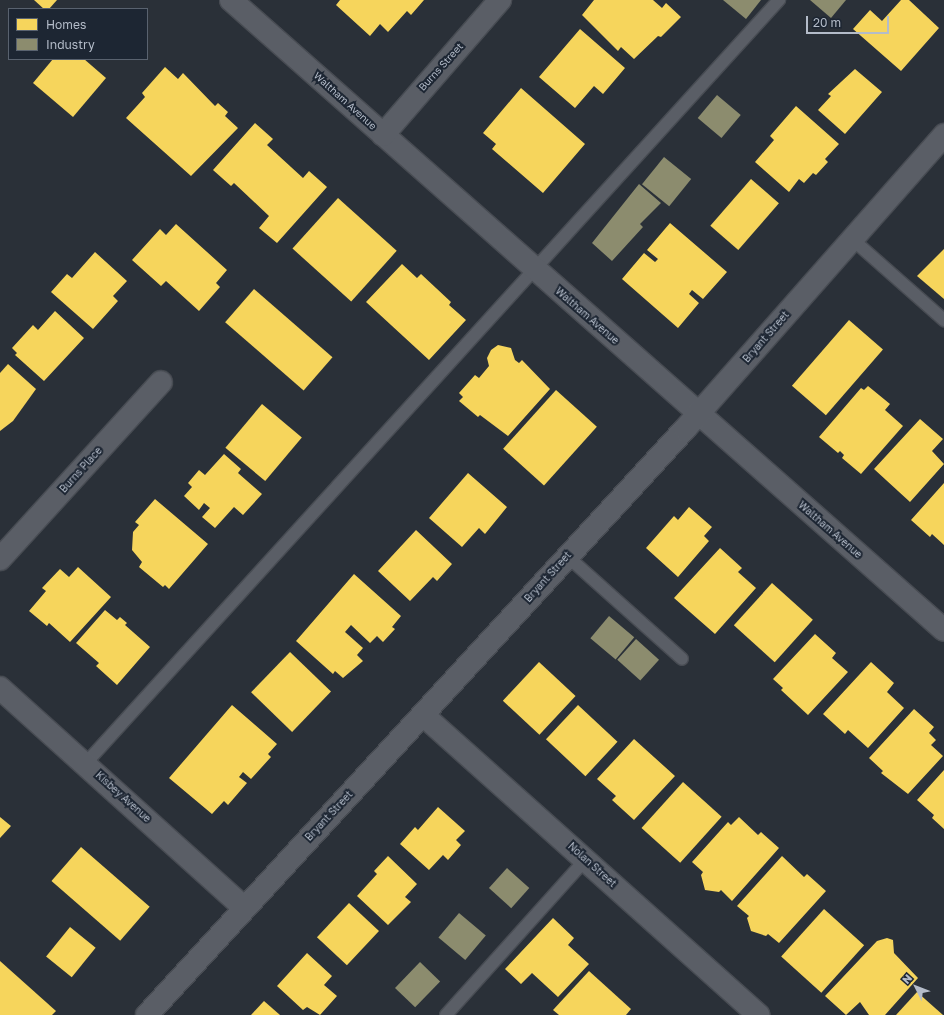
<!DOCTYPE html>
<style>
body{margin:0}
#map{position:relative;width:944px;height:1015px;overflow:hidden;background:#2a3038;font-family:"Golos Text",sans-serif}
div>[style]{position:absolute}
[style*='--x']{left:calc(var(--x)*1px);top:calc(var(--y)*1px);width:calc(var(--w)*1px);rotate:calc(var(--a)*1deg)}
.homes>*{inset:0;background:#f6d55c;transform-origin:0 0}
.industry>*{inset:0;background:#8c8c6e;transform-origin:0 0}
.roads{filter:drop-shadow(1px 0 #484c53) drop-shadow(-1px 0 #484c53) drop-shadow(0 1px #484c53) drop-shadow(0 -1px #484c53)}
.service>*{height:12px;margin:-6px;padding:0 6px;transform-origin:6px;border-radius:6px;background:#5a5e66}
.minor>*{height:22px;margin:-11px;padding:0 11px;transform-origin:11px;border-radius:11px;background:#5a5e66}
span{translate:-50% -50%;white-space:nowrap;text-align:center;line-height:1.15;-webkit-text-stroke:4px #1d2633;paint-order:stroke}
.street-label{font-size:10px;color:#b4bcc9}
.legend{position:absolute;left:8px;top:8px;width:140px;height:52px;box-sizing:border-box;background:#1d2633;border:1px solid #59626f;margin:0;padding:5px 7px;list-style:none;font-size:12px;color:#b4bcc9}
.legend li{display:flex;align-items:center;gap:8px;height:20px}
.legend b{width:20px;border:1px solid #59626f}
.north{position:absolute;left:896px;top:967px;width:40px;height:40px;-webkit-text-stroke:3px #1d2633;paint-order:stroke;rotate:312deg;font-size:11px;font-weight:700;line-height:16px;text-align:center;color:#b4bcc9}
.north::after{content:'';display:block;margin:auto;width:14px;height:18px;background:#b4bcc9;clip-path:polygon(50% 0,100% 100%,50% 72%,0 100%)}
.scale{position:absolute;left:806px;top:16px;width:83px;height:18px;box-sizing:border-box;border:2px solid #b4bcc9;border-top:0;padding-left:5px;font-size:12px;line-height:14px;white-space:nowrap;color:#b4bcc9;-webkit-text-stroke:3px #1d2633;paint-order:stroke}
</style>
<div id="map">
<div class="homes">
<div style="clip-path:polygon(34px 0,57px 0,49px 9px,44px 9px)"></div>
<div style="clip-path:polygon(340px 0,424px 0,411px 15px,407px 11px,388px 32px,380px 24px,370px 36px,336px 5px)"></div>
<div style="clip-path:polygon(594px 0,653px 0,662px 8px,666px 3px,681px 17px,661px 37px,658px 36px,634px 59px,621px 47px,618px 51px,582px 15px)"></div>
<div style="clip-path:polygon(901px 0,909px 0,939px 28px,901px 71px,853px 29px,870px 10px,882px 21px)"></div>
<div style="clip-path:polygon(580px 29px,625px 68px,603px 94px,594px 86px,575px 108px,539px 77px)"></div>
<div style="clip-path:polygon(53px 59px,84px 59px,106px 78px,73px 117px,33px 83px)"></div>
<div style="clip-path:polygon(165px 67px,178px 79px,183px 73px,215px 106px,218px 103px,228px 112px,225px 116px,238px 128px,191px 176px,126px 118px,145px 97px,142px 93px)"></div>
<div style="clip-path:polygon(855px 69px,882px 92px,845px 134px,818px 110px,831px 96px,828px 94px)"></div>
<div style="clip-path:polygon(521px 88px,585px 144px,543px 193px,492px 149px,496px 144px,483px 133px)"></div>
<div style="clip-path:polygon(796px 106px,839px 144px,825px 159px,828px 162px,816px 175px,813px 173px,804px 183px,799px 179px,789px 192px,755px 162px,774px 140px,770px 136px)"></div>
<div style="clip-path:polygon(255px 123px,273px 139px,267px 145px,303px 178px,309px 171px,327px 187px,277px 243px,259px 228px,269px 216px,234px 183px,231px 186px,213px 170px)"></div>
<div style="left:751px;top:179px;width:37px;height:62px;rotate:41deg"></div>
<div style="left:338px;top:198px;width:79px;height:68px;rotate:42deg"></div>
<div style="clip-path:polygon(670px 223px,727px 272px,703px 299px,692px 290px,689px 294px,699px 303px,678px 328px,622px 279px,644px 253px,655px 262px,658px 259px,647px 250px)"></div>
<div style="clip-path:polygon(176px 224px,227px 270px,216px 283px,220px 287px,199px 311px,166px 281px,161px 286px,132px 260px,160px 229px,166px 235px)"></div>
<div style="clip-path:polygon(944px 249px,944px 299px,917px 276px)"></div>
<div style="clip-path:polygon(95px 252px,127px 281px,113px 296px,118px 301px,93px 329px,51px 292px,67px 274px,72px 278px)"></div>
<div style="clip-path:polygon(402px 264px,417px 278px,421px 274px,451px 302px,449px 305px,466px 320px,429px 360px,366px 302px)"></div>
<div style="left:254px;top:289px;width:104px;height:44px;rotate:41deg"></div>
<div style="clip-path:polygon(55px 311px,84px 338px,44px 381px,15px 355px,17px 353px,12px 348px,33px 325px,38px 330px)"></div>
<div style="left:849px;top:320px;width:45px;height:87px;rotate:41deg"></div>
<div style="clip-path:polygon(498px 345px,511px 348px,515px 360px,519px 363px,522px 360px,550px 389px,508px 436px,480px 415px,478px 417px,459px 401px,463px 397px,459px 393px,475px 375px,479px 378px,489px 366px,487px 358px,491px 350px)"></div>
<div style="clip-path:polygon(8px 364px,36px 389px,13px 421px,0 431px,0 373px)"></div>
<div style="clip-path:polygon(868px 386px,890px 404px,885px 410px,903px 426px,861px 474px,842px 458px,844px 455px,840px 451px,838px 453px,819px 437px,861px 388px,864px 390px)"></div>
<div style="left:556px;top:390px;width:55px;height:79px;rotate:42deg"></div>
<div style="left:262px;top:404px;width:52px;height:57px;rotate:40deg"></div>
<div style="clip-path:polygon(920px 419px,943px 439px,932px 451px,944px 464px,910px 502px,874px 469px)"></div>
<div style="clip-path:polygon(224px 454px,241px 469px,238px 473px,262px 494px,243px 515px,234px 507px,215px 528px,202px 517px,210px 508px,204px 503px,199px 510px,184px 496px,192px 487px,188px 483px,199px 470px,205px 475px)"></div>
<div style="clip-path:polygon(468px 473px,507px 507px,485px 534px,479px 528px,462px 547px,429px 518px)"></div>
<div style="clip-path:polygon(944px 483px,944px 545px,932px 534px,930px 537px,911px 520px)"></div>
<div style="clip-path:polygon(155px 499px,208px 544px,169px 589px,165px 585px,163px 587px,139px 567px,142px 562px,132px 550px,133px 532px,139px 525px,135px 522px)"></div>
<div style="clip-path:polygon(689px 507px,712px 527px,704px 536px,709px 541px,678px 577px,646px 548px,674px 516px,678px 520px)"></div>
<div style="clip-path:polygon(416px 530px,452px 564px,437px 581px,433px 577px,410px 601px,378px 571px)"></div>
<div style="clip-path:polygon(720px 548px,742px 568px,738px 572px,756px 588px,715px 634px,674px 598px)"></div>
<div style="clip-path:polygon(78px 567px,111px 597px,70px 642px,49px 623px,47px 626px,29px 611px,46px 591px,42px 588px,60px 569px,69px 577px)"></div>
<div style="clip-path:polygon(354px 574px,401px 616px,392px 627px,395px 629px,383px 642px,377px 636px,370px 643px,351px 625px,345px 632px,363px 648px,357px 655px,363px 661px,343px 678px,335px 671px,333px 674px,296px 641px)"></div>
<div style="left:772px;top:583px;width:55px;height:57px;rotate:42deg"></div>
<div style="clip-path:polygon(105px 610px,117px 620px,120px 617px,127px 623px,125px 625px,150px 647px,117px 685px,96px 666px,99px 663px,76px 643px)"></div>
<div style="clip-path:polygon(815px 634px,836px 653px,832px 658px,848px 672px,808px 715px,781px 690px,783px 688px,773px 679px)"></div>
<div style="left:290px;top:652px;width:57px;height:56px;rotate:44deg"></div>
<div style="left:539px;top:662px;width:50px;height:53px;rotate:43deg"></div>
<div style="clip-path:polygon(871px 662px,894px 683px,887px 692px,904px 708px,868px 748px,848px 730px,845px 734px,823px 714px)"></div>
<div style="clip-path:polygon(232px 705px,277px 744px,268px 754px,271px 757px,251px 779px,243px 772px,239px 777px,247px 783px,228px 805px,224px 801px,212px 814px,169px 778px)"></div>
<div style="left:578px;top:705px;width:54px;height:47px;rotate:43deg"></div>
<div style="clip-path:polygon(914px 709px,934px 727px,929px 733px,936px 740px,931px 745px,943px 756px,908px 794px,881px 773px,883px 771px,869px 758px)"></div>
<div style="clip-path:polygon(634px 739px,675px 776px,634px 820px,612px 800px,616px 796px,597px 779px)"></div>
<div style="clip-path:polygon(944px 770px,944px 829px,932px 818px,934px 815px,917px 800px)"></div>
<div style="left:683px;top:782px;width:52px;height:62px;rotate:42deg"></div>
<div style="clip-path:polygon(438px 807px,465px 831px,456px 840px,461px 845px,448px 860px,443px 855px,429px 870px,400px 844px,415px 827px,418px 830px)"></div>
<div style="clip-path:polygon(0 817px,11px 826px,0 838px)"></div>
<div style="clip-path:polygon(739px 817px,758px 835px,761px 832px,779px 848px,732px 901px,721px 890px,719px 892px,705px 890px,701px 875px,703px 872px,692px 862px,728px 822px,731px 825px)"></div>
<div style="left:81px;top:847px;width:91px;height:45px;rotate:41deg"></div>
<div style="clip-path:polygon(388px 856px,417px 884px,405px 897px,411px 902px,388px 925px,357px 896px,377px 874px,374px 871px)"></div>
<div style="clip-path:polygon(782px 856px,804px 877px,807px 874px,826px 891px,779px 943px,768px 934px,766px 936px,751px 931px,747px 918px,749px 916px,737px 906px)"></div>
<div style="left:349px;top:903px;width:41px;height:47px;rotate:43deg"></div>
<div style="left:824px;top:909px;width:54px;height:64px;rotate:42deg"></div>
<div style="clip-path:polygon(553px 918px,574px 938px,568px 945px,589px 964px,558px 997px,532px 973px,521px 984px,505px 969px)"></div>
<div style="left:70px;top:927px;width:33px;height:38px;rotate:39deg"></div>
<div style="clip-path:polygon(887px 938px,893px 940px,894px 953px,918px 978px,885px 1015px,869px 1015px,860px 1002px,846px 1015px,825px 996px,877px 941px)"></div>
<div style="clip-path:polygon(307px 953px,332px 976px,324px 985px,337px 996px,320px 1015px,307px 1007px,303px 1010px,277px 986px)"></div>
<div style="clip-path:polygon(0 961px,56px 1011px,52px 1015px,0 1015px)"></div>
<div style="clip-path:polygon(589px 971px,631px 1009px,626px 1015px,559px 1015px,553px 1010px)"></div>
<div style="clip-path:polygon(917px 992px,943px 1015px,896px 1015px)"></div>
<div style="clip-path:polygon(264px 1001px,280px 1015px,251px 1015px)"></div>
</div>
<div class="industry">
<div style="clip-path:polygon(723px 0,761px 0,746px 19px)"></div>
<div style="clip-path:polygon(810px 0,846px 0,831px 18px)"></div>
<div style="left:717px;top:95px;width:31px;height:30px;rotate:40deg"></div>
<div style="left:664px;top:157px;width:35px;height:35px;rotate:39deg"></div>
<div style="clip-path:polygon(639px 184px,661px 203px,640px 224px,643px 227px,612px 261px,592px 243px)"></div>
<div style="left:609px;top:616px;width:33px;height:29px;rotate:40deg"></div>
<div style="left:636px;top:639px;width:31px;height:28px;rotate:42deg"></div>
<div style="left:507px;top:868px;width:30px;height:27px;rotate:42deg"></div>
<div style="left:459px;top:913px;width:35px;height:32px;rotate:40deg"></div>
<div style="left:420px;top:962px;width:28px;height:36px;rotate:44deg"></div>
</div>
<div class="roads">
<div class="service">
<div style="--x:852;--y:239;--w:123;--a:41.4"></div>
<div style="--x:567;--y:556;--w:154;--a:41.8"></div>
<div style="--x:86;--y:763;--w:1031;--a:-47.75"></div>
<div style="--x:446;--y:1015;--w:210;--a:-48.1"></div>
</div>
<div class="minor">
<div style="--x:231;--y:0;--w:951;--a:41.46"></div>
<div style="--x:383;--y:135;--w:179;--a:-49.1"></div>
<div style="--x:0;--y:559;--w:239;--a:-47.7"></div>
<div style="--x:0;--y:688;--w:329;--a:42"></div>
<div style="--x:423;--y:715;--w:450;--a:41.8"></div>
<div style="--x:147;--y:1015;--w:796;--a:-47.45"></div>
<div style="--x:685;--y:429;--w:392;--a:-48.6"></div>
</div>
</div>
<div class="street-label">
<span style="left:441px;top:67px;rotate:-48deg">Burns Street</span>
<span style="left:345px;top:101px;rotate:42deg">Waltham Avenue</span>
<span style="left:587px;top:316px;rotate:41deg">Waltham Avenue</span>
<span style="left:766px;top:337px;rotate:-49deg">Bryant Street</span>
<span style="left:81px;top:470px;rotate:-48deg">Burns Place</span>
<span style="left:830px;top:530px;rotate:41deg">Waltham Avenue</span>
<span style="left:548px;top:577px;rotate:-48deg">Bryant Street</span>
<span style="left:123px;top:797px;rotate:42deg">Kisbey Avenue</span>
<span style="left:329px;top:816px;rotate:-47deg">Bryant Street</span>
<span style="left:592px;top:865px;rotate:42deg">Nolan Street</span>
</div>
<ul class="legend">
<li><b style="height:11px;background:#f6d55c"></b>Homes</li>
<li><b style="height:11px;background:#8c8c6e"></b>Industry</li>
</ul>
<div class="north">N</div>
<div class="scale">20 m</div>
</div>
